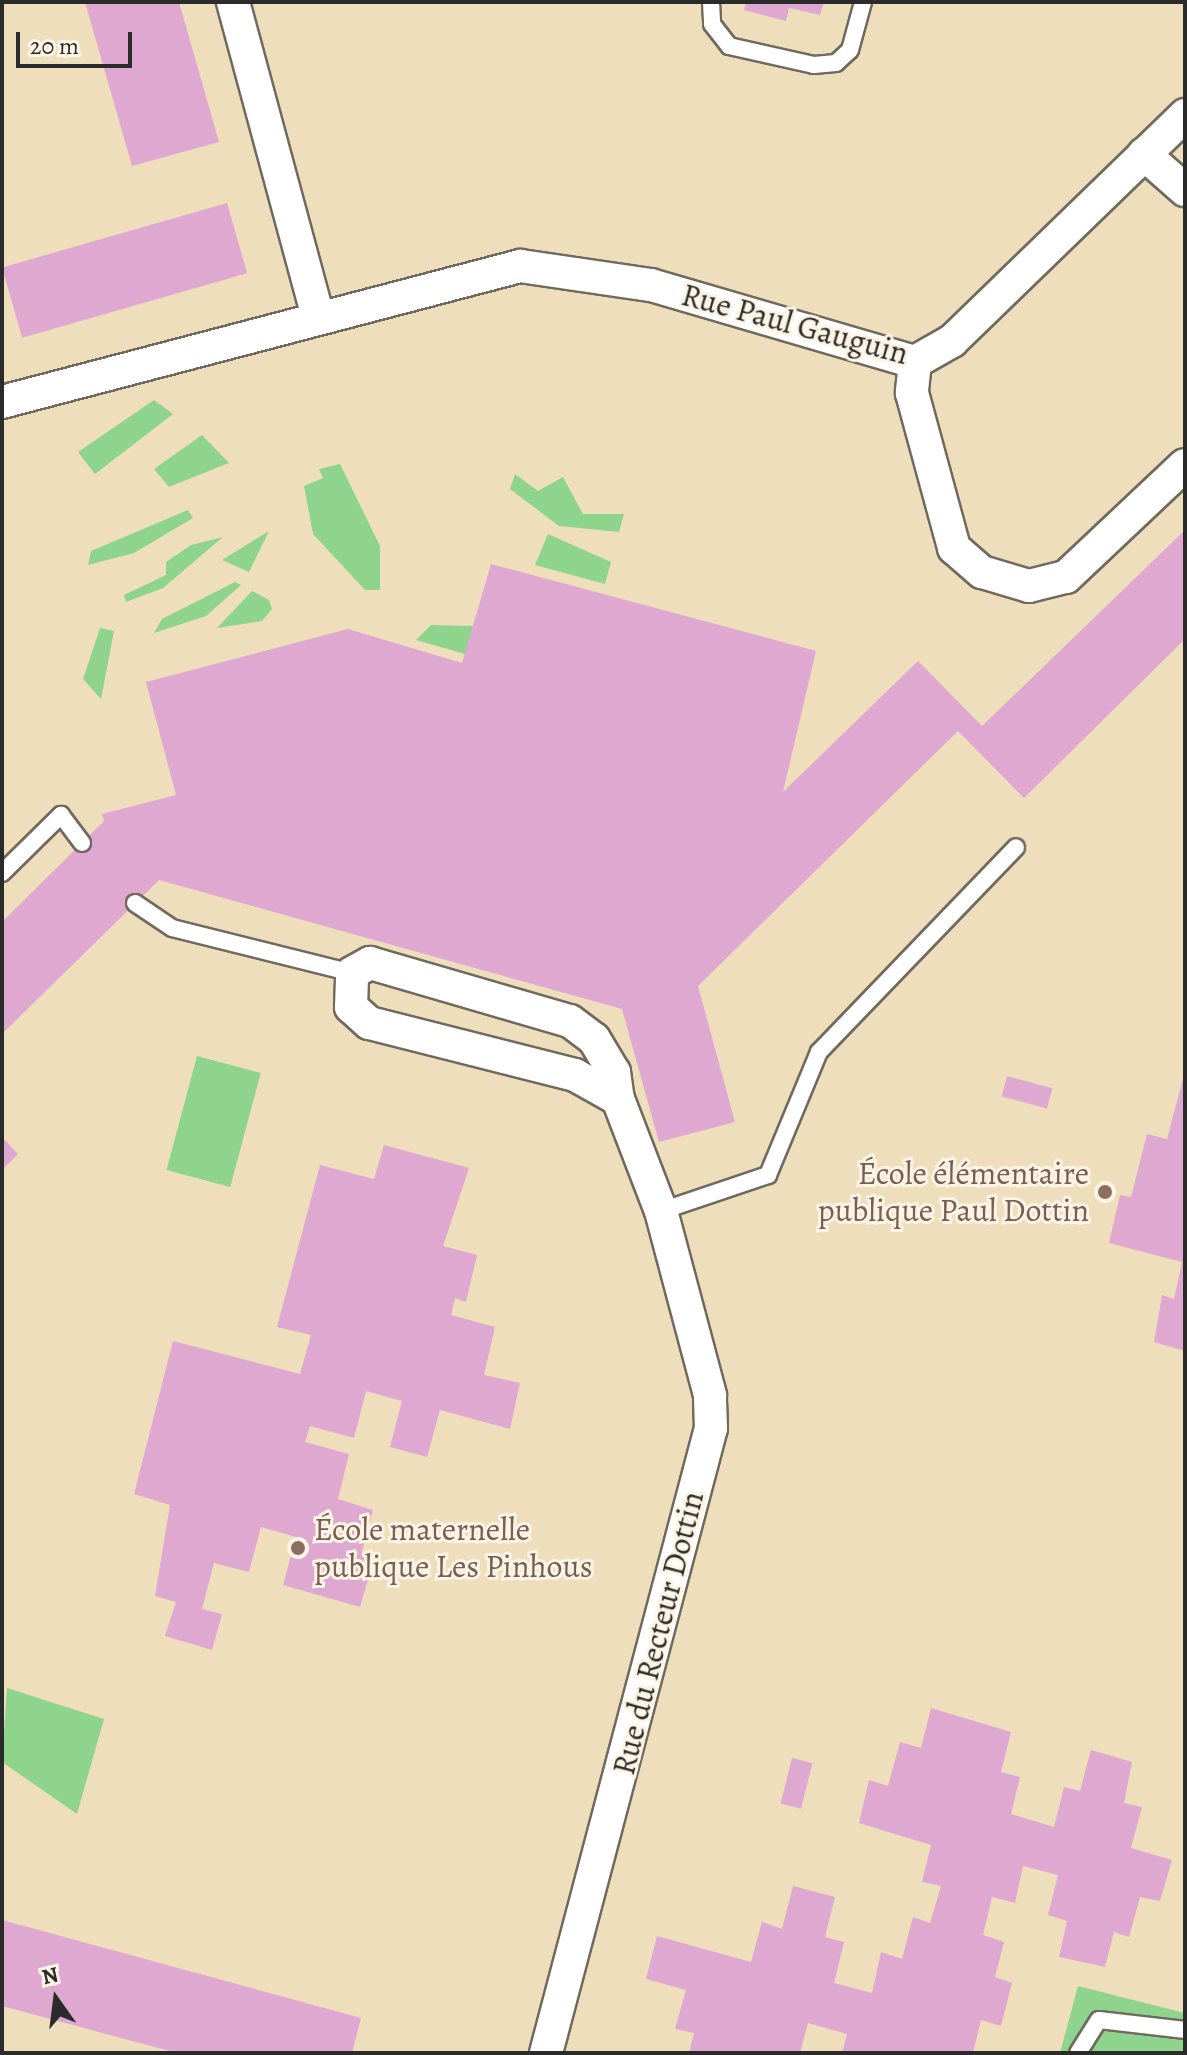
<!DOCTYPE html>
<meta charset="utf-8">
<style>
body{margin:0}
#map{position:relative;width:1187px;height:2055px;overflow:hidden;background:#efdebc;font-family:Alegreya,serif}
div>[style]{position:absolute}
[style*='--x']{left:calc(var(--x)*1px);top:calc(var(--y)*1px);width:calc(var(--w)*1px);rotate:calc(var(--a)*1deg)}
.green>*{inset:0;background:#8fd48d;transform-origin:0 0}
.building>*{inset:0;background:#dea8d0;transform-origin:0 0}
.roads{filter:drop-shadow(2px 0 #706a5e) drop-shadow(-2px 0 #706a5e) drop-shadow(0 2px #706a5e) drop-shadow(0 -2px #706a5e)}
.service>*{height:16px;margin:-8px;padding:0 8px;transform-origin:8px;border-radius:8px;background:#fff}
.minor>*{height:32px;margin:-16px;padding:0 16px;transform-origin:16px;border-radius:16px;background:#fff}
.dots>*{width:22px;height:22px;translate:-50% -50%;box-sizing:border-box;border:4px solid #fcf5e5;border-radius:50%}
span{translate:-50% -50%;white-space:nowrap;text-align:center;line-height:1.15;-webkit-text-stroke:6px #fcf5e5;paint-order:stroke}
.street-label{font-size:32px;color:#2b2b2b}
.education-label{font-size:32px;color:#785e54}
.right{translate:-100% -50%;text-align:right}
.left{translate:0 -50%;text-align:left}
.frame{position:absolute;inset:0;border:4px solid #2b2b2b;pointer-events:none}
.north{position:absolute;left:16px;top:1959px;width:80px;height:80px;-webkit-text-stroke:6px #fcf5e5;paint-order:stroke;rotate:346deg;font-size:22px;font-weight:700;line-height:32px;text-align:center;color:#2b2b2b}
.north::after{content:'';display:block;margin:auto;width:28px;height:36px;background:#2b2b2b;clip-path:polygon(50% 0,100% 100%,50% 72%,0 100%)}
.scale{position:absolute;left:16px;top:32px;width:116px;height:36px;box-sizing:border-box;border:4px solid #2b2b2b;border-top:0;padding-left:10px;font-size:24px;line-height:28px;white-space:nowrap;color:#2b2b2b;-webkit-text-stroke:6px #fcf5e5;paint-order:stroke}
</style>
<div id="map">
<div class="green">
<div style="clip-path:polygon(154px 400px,173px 414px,95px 474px,78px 452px)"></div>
<div style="clip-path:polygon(202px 435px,229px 463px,169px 487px,154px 469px)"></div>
<div style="clip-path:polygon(340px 464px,380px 546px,380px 590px,365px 590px,313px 534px,304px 486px,323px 478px,319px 469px)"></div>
<div style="clip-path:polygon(515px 474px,538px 491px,563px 477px,583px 514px,624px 514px,619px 532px,559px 526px,510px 489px)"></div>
<div style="clip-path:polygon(188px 510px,193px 518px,134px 553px,88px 565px,91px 551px)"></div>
<div style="clip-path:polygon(269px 531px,249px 572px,222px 560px)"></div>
<div style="clip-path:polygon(548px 534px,611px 562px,605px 584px,535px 565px)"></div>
<div style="clip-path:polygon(223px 537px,163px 588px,126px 602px,124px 595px,166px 575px,166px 562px,191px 545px)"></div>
<div style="clip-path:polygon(235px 582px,241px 585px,206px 616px,154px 633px,162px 619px)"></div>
<div style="clip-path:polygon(252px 591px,269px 600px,272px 609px,262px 621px,217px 628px)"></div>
<div style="clip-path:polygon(431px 625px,473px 626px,465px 654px,416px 640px)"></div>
<div style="clip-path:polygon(100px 628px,114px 631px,101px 699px,83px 679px)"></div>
<div style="left:197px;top:1056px;width:66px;height:118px;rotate:15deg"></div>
<div style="clip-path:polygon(7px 1688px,104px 1719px,77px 1814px,2px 1762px)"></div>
<div style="clip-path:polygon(1078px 1986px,1185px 2013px,1185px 2053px,1060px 2053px)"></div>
</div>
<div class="building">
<div style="clip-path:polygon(85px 2px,179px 2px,219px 142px,132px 166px)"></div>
<div style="clip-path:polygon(746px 2px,824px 2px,820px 15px,789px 8px,786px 21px,744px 10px)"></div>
<div style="left:227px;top:203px;width:73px;height:234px;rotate:74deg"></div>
<div style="clip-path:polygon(1185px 530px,1185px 639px,1024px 798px,958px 731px,698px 986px,735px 1122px,659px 1142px,622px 1009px,159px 880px,2px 1034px,2px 922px,104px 821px,102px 814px,176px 795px,146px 682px,348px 629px,462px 663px,491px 564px,816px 651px,783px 792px,918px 661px,982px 726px)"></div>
<div style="clip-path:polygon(1184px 1075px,1185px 1075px,1185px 1351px,1154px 1342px,1162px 1295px,1174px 1299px,1182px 1262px,1109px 1243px,1120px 1195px,1131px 1197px,1147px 1134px,1167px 1139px)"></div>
<div style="left:1007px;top:1076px;width:47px;height:21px;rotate:15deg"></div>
<div style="clip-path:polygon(2px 1137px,18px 1154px,2px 1170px)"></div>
<div style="clip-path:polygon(384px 1145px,469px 1168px,443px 1246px,477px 1255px,466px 1302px,455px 1298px,451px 1315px,495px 1327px,484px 1375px,520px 1383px,510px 1429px,440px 1410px,427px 1457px,390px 1447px,402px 1401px,366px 1391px,354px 1438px,310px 1426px,305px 1442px,349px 1454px,338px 1499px,373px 1510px,361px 1555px,374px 1559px,360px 1607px,283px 1585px,296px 1537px,261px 1527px,249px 1572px,214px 1563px,202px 1609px,222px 1614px,212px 1650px,165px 1636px,176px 1602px,155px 1596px,170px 1505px,134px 1494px,173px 1341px,300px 1374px,311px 1335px,277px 1327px,320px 1165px,374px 1179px)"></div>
<div style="clip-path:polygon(931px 1708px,1011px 1732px,1001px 1772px,1020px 1777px,1011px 1814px,1054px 1827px,1064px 1787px,1080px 1791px,1091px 1750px,1132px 1762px,1124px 1803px,1142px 1807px,1131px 1848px,1172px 1860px,1160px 1901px,1140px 1897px,1129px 1937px,1114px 1932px,1105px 1967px,1059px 1957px,1067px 1921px,1048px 1915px,1058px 1875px,1023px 1866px,1015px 1903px,992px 1897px,983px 1935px,1004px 1942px,995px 1977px,1012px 1983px,1001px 2026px,981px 2020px,973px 2053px,842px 2053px,847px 2034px,808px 2023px,800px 2053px,689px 2053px,694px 2033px,675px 2029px,686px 1990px,646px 1979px,657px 1936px,751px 1962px,762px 1922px,782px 1929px,793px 1886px,835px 1897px,825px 1937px,844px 1942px,834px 1983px,872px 1993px,881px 1952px,902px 1959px,913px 1917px,930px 1923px,941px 1886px,922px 1882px,931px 1845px,859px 1823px,869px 1780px,888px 1786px,900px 1742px,921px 1748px)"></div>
<div style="left:792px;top:1758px;width:21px;height:47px;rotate:14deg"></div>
<div style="clip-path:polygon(2px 1920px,361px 2018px,352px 2053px,177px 2053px,2px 2006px)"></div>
</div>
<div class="roads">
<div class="service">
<div style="--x:711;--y:2;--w:22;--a:87"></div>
<div style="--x:712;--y:24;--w:28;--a:52"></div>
<div style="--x:729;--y:46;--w:87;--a:12.6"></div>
<div style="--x:814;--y:65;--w:22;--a:-5"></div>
<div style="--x:836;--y:63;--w:19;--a:-43"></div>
<div style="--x:850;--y:50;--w:50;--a:-74.8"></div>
<div style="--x:2;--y:873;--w:83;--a:-44.5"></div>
<div style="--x:61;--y:815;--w:35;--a:53"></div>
<div style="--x:135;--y:903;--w:45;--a:34"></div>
<div style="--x:172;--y:928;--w:186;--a:14"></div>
<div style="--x:661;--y:1211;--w:113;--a:-18.6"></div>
<div style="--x:768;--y:1175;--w:133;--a:-67.5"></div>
<div style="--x:819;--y:1052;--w:284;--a:-46.1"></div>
<div style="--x:1078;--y:2053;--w:39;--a:-58"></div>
<div style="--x:1099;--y:2020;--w:87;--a:6.6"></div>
</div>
<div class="minor">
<div style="--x:233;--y:2;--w:326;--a:74.9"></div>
<div style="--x:1144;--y:154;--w:55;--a:41.3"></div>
<div style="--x:915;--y:362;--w:31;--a:96"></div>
<div style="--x:912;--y:393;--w:161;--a:74.8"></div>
<div style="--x:954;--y:548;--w:37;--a:41"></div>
<div style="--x:982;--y:572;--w:49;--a:16.6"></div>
<div style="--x:1029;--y:586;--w:38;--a:-14"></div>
<div style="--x:1066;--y:577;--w:163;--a:-43.3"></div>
<div style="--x:2;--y:402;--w:536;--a:-14.71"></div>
<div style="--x:520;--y:266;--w:132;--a:8.3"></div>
<div style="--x:651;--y:285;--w:275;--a:16.3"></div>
<div style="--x:915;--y:362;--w:43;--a:-29.6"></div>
<div style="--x:952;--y:341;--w:325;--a:-44.1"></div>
<div style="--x:546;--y:2053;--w:646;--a:-75.21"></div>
<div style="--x:711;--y:1428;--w:33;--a:-92"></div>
<div style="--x:710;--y:1395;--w:190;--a:-104.9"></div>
<div style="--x:661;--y:1211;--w:120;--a:-111"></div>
<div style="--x:618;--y:1099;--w:49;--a:-150.8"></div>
<div style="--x:575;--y:1075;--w:212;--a:-165.8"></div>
<div style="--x:369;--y:1023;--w:24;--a:-138"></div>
<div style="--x:351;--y:1007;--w:34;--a:-88"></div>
<div style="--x:352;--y:973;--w:21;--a:-29"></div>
<div style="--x:370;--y:963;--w:208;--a:16.2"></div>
<div style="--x:570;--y:1021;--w:30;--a:37"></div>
<div style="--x:594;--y:1039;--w:39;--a:59"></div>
<div style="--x:614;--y:1072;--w:27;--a:82"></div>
</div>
</div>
<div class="dots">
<div style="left:1105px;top:1192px;background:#8d6e63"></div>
<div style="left:298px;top:1548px;background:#8d6e63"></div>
</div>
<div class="street-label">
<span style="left:795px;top:324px;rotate:15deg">Rue Paul Gauguin</span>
<span style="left:658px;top:1633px;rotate:-76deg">Rue du Recteur Dottin</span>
</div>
<div class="education-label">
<span class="right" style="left:1089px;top:1192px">École élémentaire<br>publique Paul Dottin</span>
<span class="left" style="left:314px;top:1548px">École maternelle<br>publique Les Pinhous</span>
</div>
<div class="frame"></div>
<div class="north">N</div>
<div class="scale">20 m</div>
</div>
